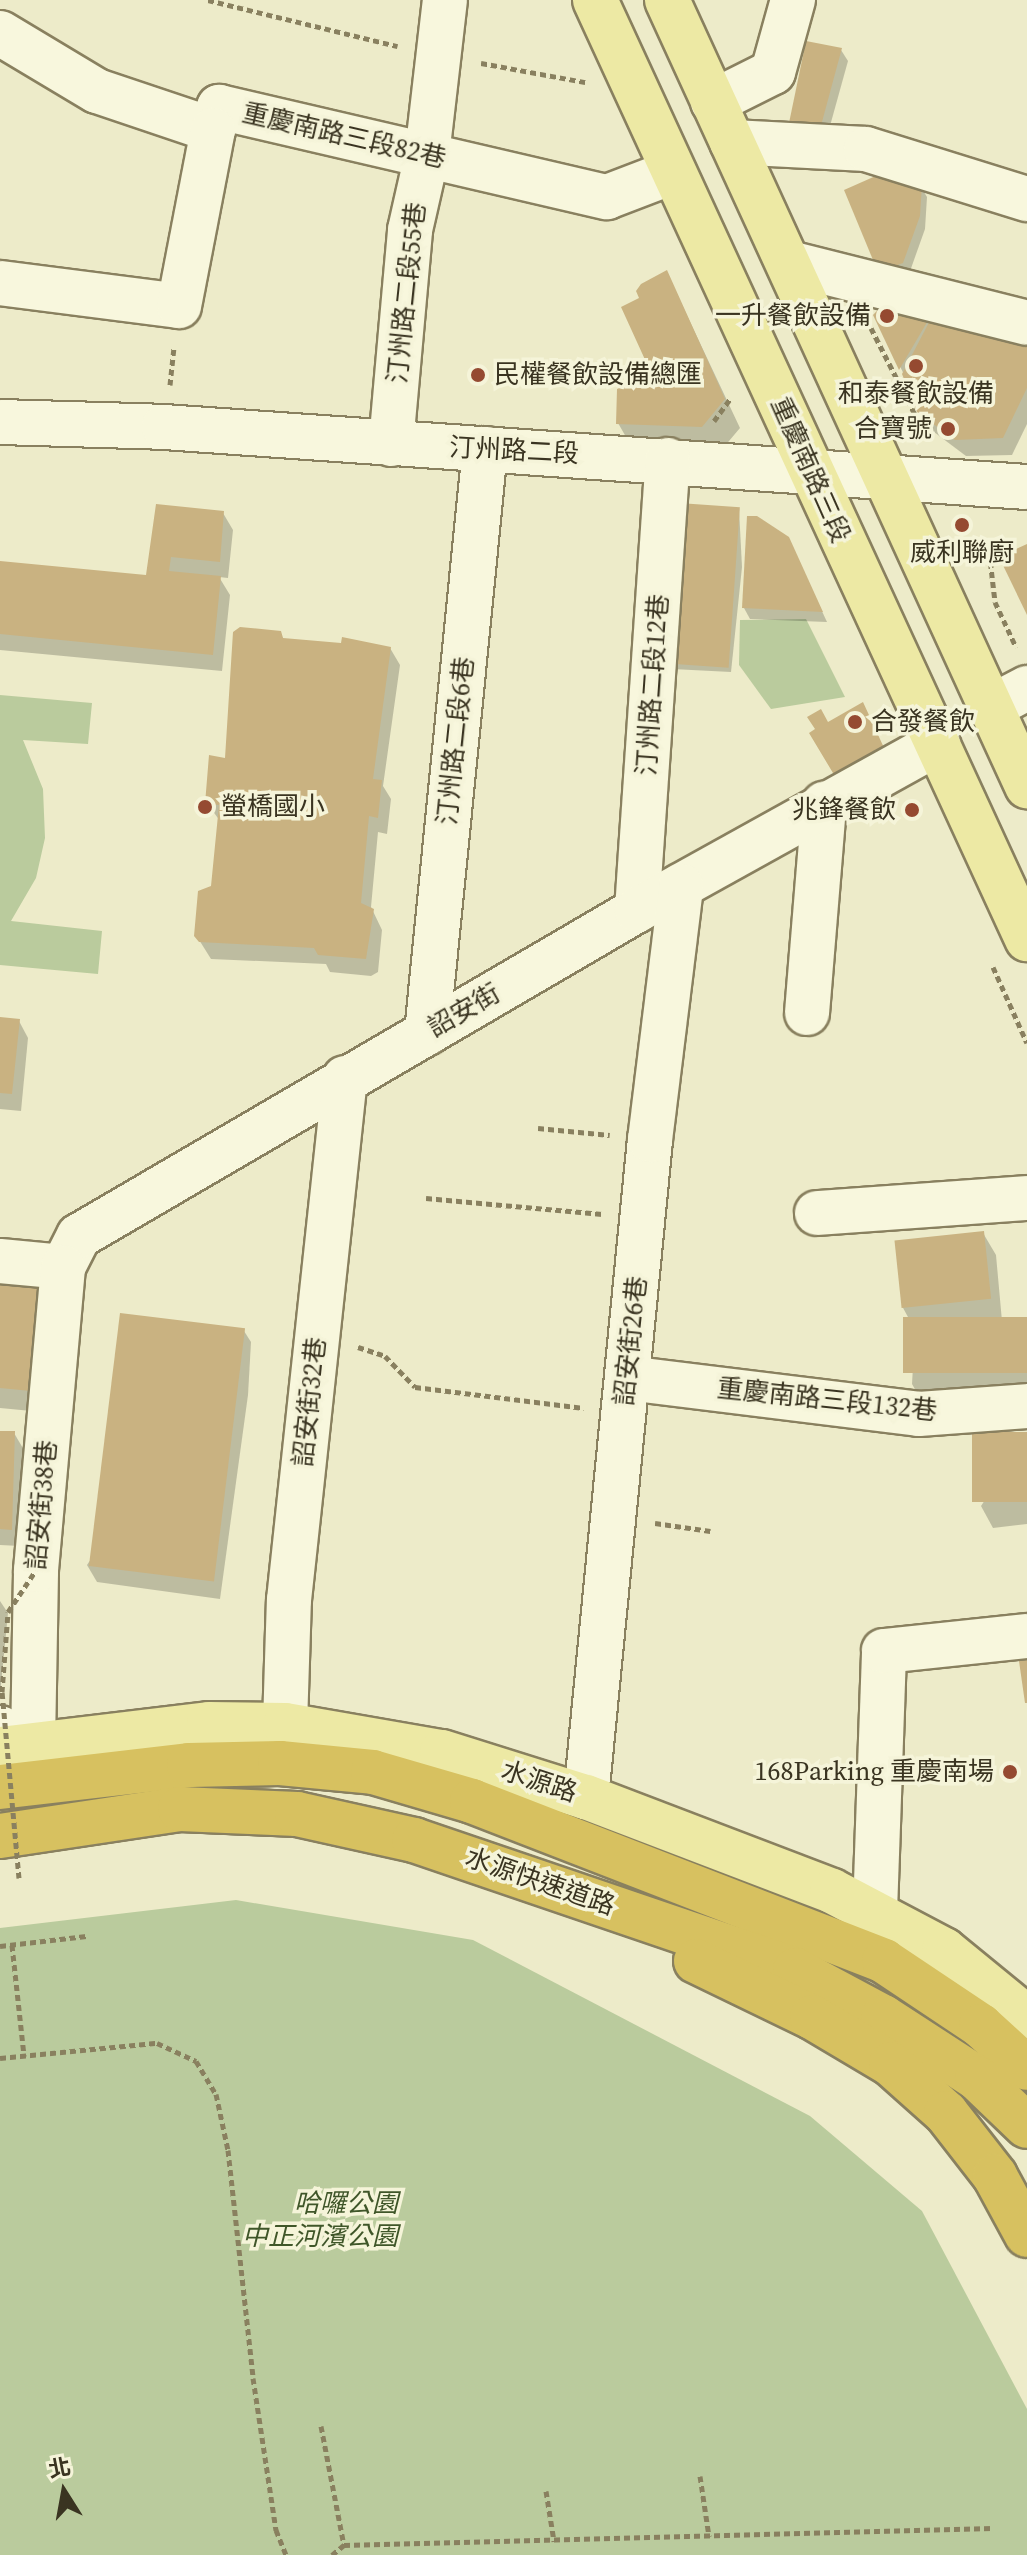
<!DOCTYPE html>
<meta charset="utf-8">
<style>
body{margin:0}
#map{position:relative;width:1027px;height:2555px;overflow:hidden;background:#edebc9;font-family:"Source Serif 4","Noto Sans TC",serif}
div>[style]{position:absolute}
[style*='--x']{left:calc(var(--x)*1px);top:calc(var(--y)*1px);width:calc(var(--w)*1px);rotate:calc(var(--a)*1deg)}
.green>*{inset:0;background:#bacb9d}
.shadow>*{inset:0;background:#0003}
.building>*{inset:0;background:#c9b281;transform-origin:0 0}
.path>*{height:5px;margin-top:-2.5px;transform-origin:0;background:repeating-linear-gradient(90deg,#89805f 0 6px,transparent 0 10px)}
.roads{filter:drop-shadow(2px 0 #89805f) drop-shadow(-2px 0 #89805f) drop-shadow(0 2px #89805f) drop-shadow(0 -2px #89805f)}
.minor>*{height:44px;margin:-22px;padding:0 22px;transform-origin:22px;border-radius:22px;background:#f8f7dd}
.major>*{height:44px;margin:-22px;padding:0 22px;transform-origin:22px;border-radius:22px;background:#ede9a4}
.highway>*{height:44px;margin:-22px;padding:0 22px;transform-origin:22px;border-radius:22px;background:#d7c160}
.path-bridge>*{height:5px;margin-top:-2.5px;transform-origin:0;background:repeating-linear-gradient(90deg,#89805f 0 6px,transparent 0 10px)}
.dots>*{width:22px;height:22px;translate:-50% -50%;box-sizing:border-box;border:4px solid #f5f4d9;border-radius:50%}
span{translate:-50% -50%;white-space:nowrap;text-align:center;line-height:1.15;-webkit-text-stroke:7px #f5f4d9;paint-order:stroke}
.street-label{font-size:26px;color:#3a3421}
.poi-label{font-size:26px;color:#3a3421}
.right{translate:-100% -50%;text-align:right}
.left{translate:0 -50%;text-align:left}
.park-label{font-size:26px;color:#3f5629;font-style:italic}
.north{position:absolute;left:24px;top:2451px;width:80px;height:80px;-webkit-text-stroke:6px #f5f4d9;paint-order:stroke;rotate:349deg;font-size:22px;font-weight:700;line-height:32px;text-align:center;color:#3a3421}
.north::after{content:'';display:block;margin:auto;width:28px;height:36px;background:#3a3421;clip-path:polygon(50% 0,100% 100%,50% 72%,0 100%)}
</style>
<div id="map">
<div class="green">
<div style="clip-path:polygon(806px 619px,845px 697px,771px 709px,739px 665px,740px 620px)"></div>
<div style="clip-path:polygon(0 695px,92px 703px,88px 744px,23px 740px,43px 789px,45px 838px,36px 878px,11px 921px,102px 931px,98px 974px,0 965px)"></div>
<div style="clip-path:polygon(236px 1900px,473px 1940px,810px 2116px,922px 2211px,1027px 2409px,1027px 2555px,0 2555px,0 1928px)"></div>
</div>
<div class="shadow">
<div style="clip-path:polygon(841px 50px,848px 61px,825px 144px,798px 134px)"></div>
<div style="clip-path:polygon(915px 177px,927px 197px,925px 229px,909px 274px,886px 282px)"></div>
<div style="clip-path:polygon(667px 273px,740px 428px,718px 454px,634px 451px,618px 423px,655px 376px,642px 299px)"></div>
<div style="clip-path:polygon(892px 298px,1027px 340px,1027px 424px,1012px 455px,966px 456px,930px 429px,876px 316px)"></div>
<div style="clip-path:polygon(158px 507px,223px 513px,233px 530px,228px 578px,219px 577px,230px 595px,222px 671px,0 650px,0 563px,148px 577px)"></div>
<div style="clip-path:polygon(739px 509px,742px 567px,731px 672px,672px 669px)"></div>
<div style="clip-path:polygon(794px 551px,827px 622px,750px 619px,744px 608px)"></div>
<div style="clip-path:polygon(280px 633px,284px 640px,390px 648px,400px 665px,383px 786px,391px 799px,387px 834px,378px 832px,371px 907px,382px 930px,378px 972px,371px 976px,330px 972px,326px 964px,211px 959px,196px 935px,213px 888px,220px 821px,207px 803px)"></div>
<div style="clip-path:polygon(0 1019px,19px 1021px,28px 1038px,21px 1111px,0 1109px)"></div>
<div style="clip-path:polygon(983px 1233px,996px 1255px,1002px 1321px,1027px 1320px,1027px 1402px,928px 1412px,912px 1384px,915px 1330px,902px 1306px)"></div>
<div style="clip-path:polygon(0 1285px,42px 1412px,0 1408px)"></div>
<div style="clip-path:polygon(244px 1331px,251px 1342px,248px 1395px,220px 1599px,97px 1582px,87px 1565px)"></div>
<div style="clip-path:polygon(0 1433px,14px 1433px,24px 1450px,20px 1546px,0 1545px)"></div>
<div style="clip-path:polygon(1027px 1436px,1027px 1524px,993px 1528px,981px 1506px)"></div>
<div style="clip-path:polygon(0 1601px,8px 1613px,0 1695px)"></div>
</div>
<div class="building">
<div style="clip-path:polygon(806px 41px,842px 48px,819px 133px,789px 123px)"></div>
<div style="clip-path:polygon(896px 167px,922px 184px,920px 216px,903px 263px,878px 272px,844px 190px)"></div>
<div style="clip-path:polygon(667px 270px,725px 399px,702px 427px,616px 424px,617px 389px,652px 375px,621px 307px,639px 298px,636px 291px,641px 284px)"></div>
<div style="clip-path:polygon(891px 296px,936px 307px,899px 370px,873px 315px)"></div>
<div style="clip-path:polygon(936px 309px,1027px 337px,1027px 388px,1003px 438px,955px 440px,917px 412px,902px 374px)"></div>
<div style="left:679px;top:503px;width:61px;height:161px;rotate:4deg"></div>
<div style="clip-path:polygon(156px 504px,224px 511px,220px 562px,171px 557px,169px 571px,221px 576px,213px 655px,0 634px,0 561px,146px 575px)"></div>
<div style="clip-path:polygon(747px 516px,757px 516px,789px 537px,823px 612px,742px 608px)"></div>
<div style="clip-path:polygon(1027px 544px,1027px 615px,999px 557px)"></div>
<div style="clip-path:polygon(240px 627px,281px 631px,283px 638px,341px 643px,342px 637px,391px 647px,373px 779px,382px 780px,378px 818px,369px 816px,361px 903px,374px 909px,366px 959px,318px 955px,314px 948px,199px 942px,194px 936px,198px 891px,211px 886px,219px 805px,205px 804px,209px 755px,225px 758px,233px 632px)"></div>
<div style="clip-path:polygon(863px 702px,885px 750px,836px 778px,809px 733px,815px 729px,807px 717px,821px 709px,828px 722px)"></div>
<div style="clip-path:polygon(0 1017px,20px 1019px,12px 1094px,0 1093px)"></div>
<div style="left:984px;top:1231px;width:68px;height:90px;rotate:84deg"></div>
<div style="clip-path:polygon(0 1283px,43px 1288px,31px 1391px,0 1388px)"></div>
<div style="left:120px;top:1313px;width:126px;height:255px;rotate:7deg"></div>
<div style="left:1027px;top:1317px;width:56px;height:124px;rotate:90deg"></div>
<div style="clip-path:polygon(0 1431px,15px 1431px,12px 1530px,0 1529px)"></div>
<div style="left:1027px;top:1432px;width:70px;height:55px;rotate:90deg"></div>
<div style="clip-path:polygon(1027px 1660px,1027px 1703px,1025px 1703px,1019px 1661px)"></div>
</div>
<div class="path">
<div style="--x:208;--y:0;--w:195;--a:13.7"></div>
<div style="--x:481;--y:63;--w:106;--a:10.4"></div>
<div style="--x:871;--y:328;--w:121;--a:63"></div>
<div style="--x:170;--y:385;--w:38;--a:-84"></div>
<div style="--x:714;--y:421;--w:27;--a:-54"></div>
<div style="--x:988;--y:542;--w:60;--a:83.3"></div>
<div style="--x:995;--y:602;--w:50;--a:65"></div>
<div style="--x:993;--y:967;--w:83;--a:65.9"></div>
<div style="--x:538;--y:1128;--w:72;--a:5.6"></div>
<div style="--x:426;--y:1198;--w:177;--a:5.2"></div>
<div style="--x:358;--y:1347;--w:28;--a:18"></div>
<div style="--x:385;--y:1356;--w:43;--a:45.9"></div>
<div style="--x:415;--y:1387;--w:170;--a:7.1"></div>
<div style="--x:655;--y:1523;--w:56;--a:8.3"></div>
<div style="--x:12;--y:1945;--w:112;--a:83.8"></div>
<div style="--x:0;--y:1946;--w:87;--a:-6.6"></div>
<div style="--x:0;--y:2058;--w:158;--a:-5.5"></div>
<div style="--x:157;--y:2043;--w:43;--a:24.8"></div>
<div style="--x:196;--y:2061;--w:39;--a:59"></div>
<div style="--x:216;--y:2094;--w:57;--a:77.9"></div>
<div style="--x:228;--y:2150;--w:229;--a:83.7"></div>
<div style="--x:253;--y:2378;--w:154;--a:81.4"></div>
<div style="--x:276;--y:2530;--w:27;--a:68"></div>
<div style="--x:321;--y:2426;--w:121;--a:79.1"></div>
<div style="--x:700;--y:2476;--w:61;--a:81.5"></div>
<div style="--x:546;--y:2491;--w:51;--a:80.9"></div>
<div style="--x:332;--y:2555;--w:16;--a:-40"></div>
<div style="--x:344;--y:2545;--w:649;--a:-1.5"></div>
</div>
<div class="roads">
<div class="minor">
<div style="--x:0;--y:33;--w:113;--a:30.9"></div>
<div style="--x:97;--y:91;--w:122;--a:18.6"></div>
<div style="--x:213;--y:130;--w:24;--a:-75"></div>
<div style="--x:219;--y:107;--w:398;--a:13.1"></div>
<div style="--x:607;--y:197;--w:70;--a:-21"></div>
<div style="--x:713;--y:102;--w:67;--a:-26.6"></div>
<div style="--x:773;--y:72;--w:75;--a:-74.5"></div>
<div style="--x:732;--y:142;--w:134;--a:3"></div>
<div style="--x:866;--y:149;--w:169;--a:17.3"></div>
<div style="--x:789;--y:263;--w:245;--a:14.1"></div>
<div style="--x:0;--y:283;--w:180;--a:7.3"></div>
<div style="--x:179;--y:306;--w:179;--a:-79.1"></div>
<div style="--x:0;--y:422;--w:164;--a:1.7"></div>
<div style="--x:164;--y:427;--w:865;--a:3.98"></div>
<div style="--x:391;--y:444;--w:215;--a:-84.9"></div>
<div style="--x:410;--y:230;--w:77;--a:-77.2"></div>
<div style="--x:427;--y:155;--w:156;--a:-83.4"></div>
<div style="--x:991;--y:707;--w:41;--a:-27.8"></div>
<div style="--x:637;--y:910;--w:451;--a:-86.1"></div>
<div style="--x:807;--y:1013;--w:210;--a:-85.3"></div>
<div style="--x:427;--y:1033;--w:587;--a:-84.33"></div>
<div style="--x:817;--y:1213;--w:211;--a:-4.1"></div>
<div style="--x:0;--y:1261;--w:63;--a:5.4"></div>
<div style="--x:63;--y:1267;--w:35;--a:-63"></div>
<div style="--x:79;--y:1236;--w:646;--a:-30.29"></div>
<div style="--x:637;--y:910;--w:344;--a:-29"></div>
<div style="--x:627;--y:1378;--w:294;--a:7"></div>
<div style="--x:919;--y:1414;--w:108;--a:-4.2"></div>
<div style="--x:285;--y:1725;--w:125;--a:-88.2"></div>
<div style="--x:289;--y:1600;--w:525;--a:-83.88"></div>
<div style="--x:0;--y:1728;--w:37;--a:26"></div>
<div style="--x:33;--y:1744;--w:174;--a:-89"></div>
<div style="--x:36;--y:1570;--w:304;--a:-84.9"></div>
<div style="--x:586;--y:1797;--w:660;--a:-84.44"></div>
<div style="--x:650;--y:1140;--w:256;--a:-83"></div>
<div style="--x:875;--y:1911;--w:260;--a:-88"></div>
<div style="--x:884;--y:1651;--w:144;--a:-6"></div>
</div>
<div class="major">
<div style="--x:595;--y:0;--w:1034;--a:65.29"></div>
<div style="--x:667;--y:0;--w:865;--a:65.39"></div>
<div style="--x:0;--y:1749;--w:210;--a:-6.8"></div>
<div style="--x:209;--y:1724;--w:76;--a:0.8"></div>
<div style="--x:285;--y:1725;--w:159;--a:9.8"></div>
<div style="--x:442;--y:1752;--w:151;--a:17.4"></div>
<div style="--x:586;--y:1797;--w:263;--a:20.9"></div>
<div style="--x:832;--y:1891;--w:127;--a:27.8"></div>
<div style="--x:944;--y:1950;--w:107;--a:39.3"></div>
</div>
<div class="highway">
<div style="--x:0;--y:1787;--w:190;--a:-6.6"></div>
<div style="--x:189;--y:1765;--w:91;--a:-1.3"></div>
<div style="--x:280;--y:1763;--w:93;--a:5.5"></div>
<div style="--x:373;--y:1772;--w:103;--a:16.3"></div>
<div style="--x:472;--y:1801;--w:442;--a:21.2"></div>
<div style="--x:884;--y:1961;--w:117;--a:33.8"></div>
<div style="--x:981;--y:2026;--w:62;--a:42.4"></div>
<div style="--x:0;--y:1836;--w:182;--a:-8.5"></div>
<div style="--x:180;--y:1809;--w:117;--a:2.4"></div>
<div style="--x:297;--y:1814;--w:120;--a:12.5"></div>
<div style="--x:414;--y:1840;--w:403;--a:18.8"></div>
<div style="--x:795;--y:1970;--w:100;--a:28.1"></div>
<div style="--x:883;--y:2017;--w:112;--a:33"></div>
<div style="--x:977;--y:2078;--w:69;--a:43.8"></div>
<div style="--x:696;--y:1961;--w:129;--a:25.8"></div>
<div style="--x:812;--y:2017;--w:92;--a:30.7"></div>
<div style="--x:891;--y:2064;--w:74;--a:41.7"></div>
<div style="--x:946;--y:2113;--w:80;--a:52.1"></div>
<div style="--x:995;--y:2176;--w:67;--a:61.5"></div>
</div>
</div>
<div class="path-bridge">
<div style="--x:19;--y:1878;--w:187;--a:-95.2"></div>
<div style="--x:2;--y:1692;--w:80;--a:-85.7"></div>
<div style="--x:8;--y:1612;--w:50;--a:-56.3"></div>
</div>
<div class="dots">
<div style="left:887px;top:316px;background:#954a31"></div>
<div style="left:916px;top:366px;background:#954a31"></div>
<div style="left:478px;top:375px;background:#954a31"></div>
<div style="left:948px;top:429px;background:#954a31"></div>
<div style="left:962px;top:525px;background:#954a31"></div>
<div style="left:855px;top:722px;background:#954a31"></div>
<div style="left:205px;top:807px;background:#954a31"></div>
<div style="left:912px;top:810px;background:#954a31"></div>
<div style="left:1010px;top:1772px;background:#954a31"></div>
</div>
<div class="street-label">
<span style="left:344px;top:136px;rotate:13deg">重慶南路三段82巷</span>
<span style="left:407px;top:293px;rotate:-84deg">汀州路二段55巷</span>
<span style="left:514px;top:451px;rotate:3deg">汀州路二段</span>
<span style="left:810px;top:470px;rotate:66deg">重慶南路三段</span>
<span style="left:653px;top:685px;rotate:-86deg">汀州路二段12巷</span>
<span style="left:456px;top:741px;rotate:-84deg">汀州路二段6巷</span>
<span style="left:464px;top:1011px;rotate:-30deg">詔安街</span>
<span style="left:631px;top:1341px;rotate:-84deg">詔安街26巷</span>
<span style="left:827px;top:1400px;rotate:6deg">重慶南路三段132巷</span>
<span style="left:310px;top:1402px;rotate:-84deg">詔安街32巷</span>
<span style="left:42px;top:1505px;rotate:-85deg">詔安街38巷</span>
<span style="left:539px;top:1782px;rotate:18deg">水源路</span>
<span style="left:540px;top:1882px;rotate:19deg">水源快速道路</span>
</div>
<div class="poi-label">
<span class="right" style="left:871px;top:316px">一升餐飲設備</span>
<span class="left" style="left:494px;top:375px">民權餐飲設備總匯</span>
<span style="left:916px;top:394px">和泰餐飲設備</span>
<span class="right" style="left:932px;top:429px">合寶號</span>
<span style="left:962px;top:553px">威利聯廚</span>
<span class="left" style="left:871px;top:722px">合發餐飲</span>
<span class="left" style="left:221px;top:807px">螢橋國小</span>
<span class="right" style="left:896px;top:810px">兆鋒餐飲</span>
<span class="right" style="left:994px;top:1772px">168Parking 重慶南場</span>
</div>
<div class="park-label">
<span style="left:346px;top:2204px">哈囉公園</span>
<span style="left:320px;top:2237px">中正河濱公園</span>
</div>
<div class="north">北</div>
</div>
